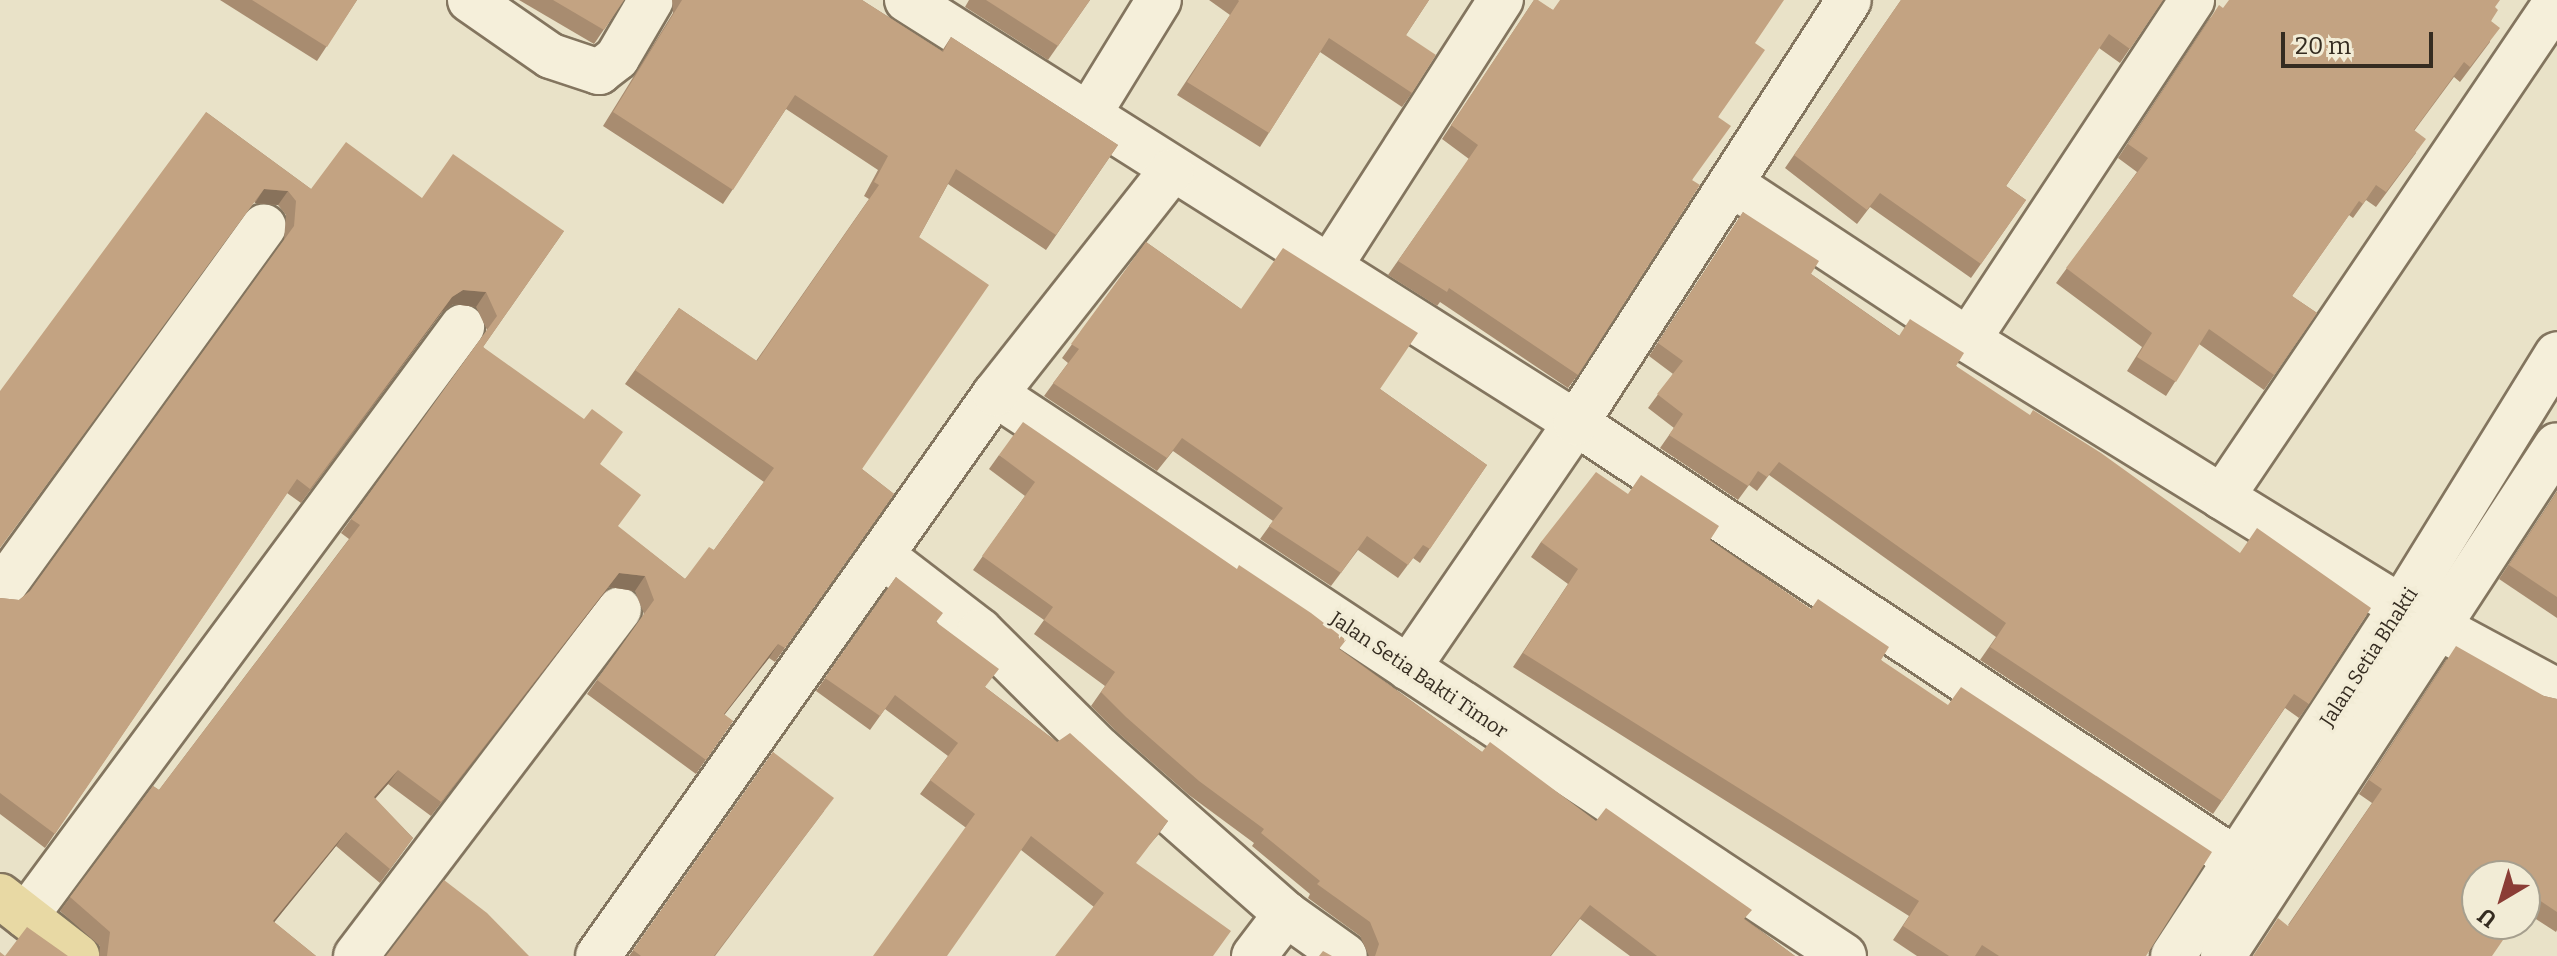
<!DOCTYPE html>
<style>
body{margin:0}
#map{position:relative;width:2557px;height:956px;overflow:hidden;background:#e9e2c8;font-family:Bitter,serif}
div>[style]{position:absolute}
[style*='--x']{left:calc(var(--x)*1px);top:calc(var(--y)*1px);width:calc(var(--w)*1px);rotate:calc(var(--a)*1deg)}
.roads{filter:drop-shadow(2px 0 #83755f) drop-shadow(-2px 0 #83755f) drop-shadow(0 2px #83755f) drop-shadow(0 -2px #83755f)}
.minor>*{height:44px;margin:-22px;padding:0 22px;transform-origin:22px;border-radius:22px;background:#f5efda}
.major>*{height:44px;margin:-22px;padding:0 22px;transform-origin:22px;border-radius:22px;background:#e8d9a4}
.wall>*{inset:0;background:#a88c70}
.shaded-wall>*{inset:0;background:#88725b}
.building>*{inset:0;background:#c3a382}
span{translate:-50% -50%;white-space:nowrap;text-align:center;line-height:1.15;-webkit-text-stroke:6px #f2ecd6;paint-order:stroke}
.street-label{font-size:20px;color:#352c21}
.north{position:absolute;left:2461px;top:860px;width:80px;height:80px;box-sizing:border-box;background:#f2ecd6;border:2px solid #a69f8e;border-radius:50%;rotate:218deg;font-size:22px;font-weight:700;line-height:32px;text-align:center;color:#352c21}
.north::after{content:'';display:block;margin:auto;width:28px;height:36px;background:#8b3d36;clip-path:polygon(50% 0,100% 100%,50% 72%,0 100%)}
.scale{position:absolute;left:2281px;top:32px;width:152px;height:36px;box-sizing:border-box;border:4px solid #352c21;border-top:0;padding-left:10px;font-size:24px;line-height:28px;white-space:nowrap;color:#352c21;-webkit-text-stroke:6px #f2ecd6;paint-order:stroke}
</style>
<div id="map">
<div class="roads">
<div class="minor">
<div style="--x:470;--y:0;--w:98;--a:34.7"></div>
<div style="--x:551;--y:56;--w:51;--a:18.4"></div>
<div style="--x:599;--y:72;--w:23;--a:-38"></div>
<div style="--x:617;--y:58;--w:67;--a:-59.6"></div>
<div style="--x:907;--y:0;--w:792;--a:32.3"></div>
<div style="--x:1576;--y:423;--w:830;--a:33.5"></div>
<div style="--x:1087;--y:117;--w:137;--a:-58.4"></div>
<div style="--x:1733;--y:185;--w:282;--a:33.4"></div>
<div style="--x:1968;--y:340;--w:299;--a:31.7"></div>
<div style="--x:2222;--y:497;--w:210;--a:31.6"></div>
<div style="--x:2401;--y:607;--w:177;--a:28.3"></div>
<div style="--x:1328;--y:269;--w:320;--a:-57.3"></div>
<div style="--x:1968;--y:340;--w:407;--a:-56.6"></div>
<div style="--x:995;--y:394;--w:1018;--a:33.5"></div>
<div style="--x:2222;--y:497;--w:599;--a:-55.96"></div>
<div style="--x:884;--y:557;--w:121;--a:37.6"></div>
<div style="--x:980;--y:631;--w:168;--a:44.8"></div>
<div style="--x:1099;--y:749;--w:249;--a:41.4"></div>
<div style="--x:0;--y:591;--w:450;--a:-54.1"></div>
<div style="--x:1408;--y:668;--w:297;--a:-55.6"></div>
<div style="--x:1576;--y:423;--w:503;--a:-57.16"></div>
<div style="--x:26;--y:916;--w:733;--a:-53.49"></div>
<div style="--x:356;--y:956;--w:435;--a:-52.8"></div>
<div style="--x:598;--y:956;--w:688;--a:-54.76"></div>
<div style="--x:995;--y:394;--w:284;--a:-51.7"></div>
<div style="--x:1254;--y:956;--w:53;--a:-52.7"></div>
<div style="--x:1286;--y:914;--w:72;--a:35.4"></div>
<div style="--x:2173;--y:956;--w:417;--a:-56.8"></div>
<div style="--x:2401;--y:607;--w:297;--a:-58.3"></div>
<div style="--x:2223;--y:956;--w:610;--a:-56.83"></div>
</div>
<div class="major">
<div style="--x:0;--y:896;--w:98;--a:37.9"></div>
</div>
</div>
<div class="wall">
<div style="clip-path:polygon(220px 0,357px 0,317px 61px)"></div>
<div style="clip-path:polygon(519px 0,624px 0,594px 44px)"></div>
<div style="clip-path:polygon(672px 0,862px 0,942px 51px,951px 37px,1118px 145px,1046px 250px,948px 184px,919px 237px,862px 469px,894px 494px,775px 662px,769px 658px,724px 715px,733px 721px,696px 774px,587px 694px,644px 614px,635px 591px,609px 587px,431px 816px,388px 784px,375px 799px,413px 838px,380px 883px,336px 846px,274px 922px,316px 956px,99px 956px,100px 946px,60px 911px,153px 786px,159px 790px,349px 539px,341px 533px,487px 330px,476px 307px,453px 304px,442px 312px,301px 503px,287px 493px,45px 848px,0 814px,0 598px,19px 600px,30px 591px,284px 240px,286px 215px,278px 205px,255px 203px,206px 112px,311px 189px,422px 198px,564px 231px,483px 347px,600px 464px,618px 527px,685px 579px,714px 550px,764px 482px,625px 384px,679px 308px,756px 361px,869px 199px,864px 196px,878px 170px,786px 109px,723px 204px,603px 126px,673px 13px)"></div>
<div style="clip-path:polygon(969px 0,1090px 0,1048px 60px,965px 7px)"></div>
<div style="clip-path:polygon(1209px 0,1429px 0,1406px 35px,1412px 93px,1402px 107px,1320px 52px,1260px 147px,1177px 95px,1230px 15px)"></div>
<div style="clip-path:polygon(1534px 0,1553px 10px,1755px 43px,1718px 117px,1692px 180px,1578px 375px,1568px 388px,1440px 302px,1437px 306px,1388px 275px,1469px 159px,1442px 139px)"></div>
<div style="clip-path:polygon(1901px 0,2163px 0,2120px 63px,2099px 48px,2006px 186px,2026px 200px,1971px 278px,1870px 207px,1857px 224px,1785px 168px)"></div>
<div style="clip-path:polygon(2495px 7px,2491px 21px,2490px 42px,2460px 82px,2454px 77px,2414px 131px,2416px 153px,2376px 207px,2366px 200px,2353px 218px,2349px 215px,2292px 296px,2317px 313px,2264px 390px,2199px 344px,2166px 396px,2127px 371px,2142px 347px,2056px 283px,2137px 172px,2118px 158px,2209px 19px,2223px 8px)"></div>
<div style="clip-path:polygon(1743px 212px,1811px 274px,1898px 335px,1956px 366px,2309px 704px,2299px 718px,2285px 708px,2213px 814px,1980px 660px,1996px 637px,1769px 475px,1757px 491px,1749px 485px,1738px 500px,1660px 448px,1674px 428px,1648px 408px,1673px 374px,1649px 356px)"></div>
<div style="clip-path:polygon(1146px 242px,1241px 309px,1380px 389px,1487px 465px,1420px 563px,1413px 558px,1398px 578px,1358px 550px,1331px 586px,1260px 539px,1273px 521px,1173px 451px,1157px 471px,1044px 396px,1068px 363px,1062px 358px)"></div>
<div style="clip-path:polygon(999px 455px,1340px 649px,1482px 752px,1596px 821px,1745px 919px,1795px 956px,1630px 956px,1580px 919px,1551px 956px,1369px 956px,1360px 936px,1308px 898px,1310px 894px,1252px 846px,1254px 843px,1189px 795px,1116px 731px,1091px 706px,1105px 686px,1034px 634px,1044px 620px,973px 570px,1025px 496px,989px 469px)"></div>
<div style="clip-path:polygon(2557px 491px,2557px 618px,2499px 579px)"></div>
<div style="clip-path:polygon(1628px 494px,1710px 540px,1881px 660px,2146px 956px,1917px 956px,1893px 940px,1909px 916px,1513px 667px,1568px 584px,1531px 557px,1541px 542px)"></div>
<div style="clip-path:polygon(896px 577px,937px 622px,985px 687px,1057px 742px,1168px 821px,1158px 835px,1094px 907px,1021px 850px,965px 827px,920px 794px,948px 756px,885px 709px,870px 730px,816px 691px)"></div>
<div style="clip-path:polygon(2446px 660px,2544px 696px,2557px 699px,2557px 930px,2556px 932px,2525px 912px,2525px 876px,2288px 925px,2372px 803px,2359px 794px)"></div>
<div style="clip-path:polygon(773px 752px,824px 811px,715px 956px,629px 956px)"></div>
</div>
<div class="shaded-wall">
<div style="clip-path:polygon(264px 189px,288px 191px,278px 205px,255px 203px)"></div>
<div style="clip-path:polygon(463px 290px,486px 292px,476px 307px,453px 304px,442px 312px,301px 503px,452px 297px)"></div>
<div style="clip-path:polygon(619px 573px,645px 576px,635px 591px,609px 587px,431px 816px)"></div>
<div style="clip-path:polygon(778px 644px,769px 658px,714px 728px,724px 714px)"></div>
<div style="clip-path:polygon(398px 770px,388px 784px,364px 811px,374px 797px)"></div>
<div style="clip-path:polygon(346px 832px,336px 846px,263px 936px,273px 921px)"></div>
</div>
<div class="building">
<div style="clip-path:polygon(252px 0,357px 0,327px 47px)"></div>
<div style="clip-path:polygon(553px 0,624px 0,604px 30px)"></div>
<div style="clip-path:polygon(682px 0,862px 0,943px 52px,951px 37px,1118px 145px,1056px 235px,956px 169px,919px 237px,989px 285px,862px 469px,894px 494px,785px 648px,778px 644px,724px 714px,733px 721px,706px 760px,597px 680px,654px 600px,645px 576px,619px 573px,441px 802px,398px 770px,374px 797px,413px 838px,390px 869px,346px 832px,273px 921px,316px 956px,107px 956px,110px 932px,70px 897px,153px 786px,159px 790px,360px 525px,351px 519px,497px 316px,486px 292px,463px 290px,452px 297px,310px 489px,297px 479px,55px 834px,0 793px,0 598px,19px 600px,30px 591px,294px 226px,296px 201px,288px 191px,264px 189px,0 548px,0 391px,206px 112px,311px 189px,346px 142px,422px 198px,453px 154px,564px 231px,483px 347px,584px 419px,592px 409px,623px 432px,600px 464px,641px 495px,618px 526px,685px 579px,709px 547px,714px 550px,774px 468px,635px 370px,679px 308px,757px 361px,879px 185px,874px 182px,888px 156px,795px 95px,733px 190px,613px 112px)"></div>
<div style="clip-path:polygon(986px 0,1090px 0,1058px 46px)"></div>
<div style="clip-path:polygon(1238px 0,1429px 0,1406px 35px,1436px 55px,1412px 93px,1329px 38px,1269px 133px,1187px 82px,1239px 1px)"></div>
<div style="clip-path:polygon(1534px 0,1538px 0,1553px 10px,1560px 0,1784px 0,1755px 43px,1765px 50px,1718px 117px,1731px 126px,1692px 180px,1700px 185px,1578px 375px,1449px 288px,1447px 292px,1398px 261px,1478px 145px,1451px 125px)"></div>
<div style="clip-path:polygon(1901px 0,2163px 0,2130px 49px,2109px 34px,2006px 186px,2026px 200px,1981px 264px,1880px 193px,1867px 210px,1794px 155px)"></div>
<div style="clip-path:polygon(2229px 0,2500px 0,2495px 7px,2498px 10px,2491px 21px,2500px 28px,2470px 67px,2464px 62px,2414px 130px,2426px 139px,2386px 192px,2376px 185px,2363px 204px,2359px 201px,2292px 296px,2317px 313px,2274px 375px,2209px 329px,2176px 382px,2137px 357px,2152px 333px,2066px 268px,2148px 158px,2128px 144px,2219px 5px,2223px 8px)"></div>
<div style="clip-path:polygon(1743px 212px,1819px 261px,1811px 274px,1899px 336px,1910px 319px,1964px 353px,1956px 366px,2030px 415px,2033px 410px,2101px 453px,2240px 553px,2257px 528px,2371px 608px,2309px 704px,2294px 694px,2222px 801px,1990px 647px,2006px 623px,1779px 462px,1767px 477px,1758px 471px,1748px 486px,1669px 435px,1683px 414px,1657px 394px,1683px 361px,1658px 343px)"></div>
<div style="clip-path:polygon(1146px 242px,1241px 309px,1283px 248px,1418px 333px,1380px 389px,1487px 465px,1430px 549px,1423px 545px,1408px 565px,1367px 536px,1341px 573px,1269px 526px,1283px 508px,1182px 438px,1167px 458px,1053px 383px,1079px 349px,1071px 344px)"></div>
<div style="clip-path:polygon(1023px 422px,1237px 569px,1239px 565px,1311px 613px,1346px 640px,1339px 649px,1482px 752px,1490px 742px,1596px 821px,1606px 808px,1752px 910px,1744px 919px,1795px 956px,1657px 956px,1590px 905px,1550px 956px,1375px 956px,1379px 944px,1370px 922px,1317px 884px,1320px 881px,1261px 833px,1264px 829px,1199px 781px,1126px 717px,1101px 692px,1115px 672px,1044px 620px,1053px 607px,982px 556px,1035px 482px,999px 455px)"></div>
<div style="clip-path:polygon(1596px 472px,1628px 494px,1641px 475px,1719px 526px,1710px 540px,1811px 609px,1818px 599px,1889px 647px,1881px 660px,1948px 705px,1961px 687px,2212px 852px,2146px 956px,1999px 956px,1982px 945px,1975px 956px,1949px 956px,1903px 926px,1919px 901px,1523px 653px,1578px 569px,1541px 542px)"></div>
<div style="clip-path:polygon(2557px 492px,2557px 597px,2509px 565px)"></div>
<div style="clip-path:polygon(896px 577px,943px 613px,936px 622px,999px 669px,985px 687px,1057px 742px,1070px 733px,1168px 821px,1136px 863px,1231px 931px,1213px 956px,1055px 956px,1104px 893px,1031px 836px,947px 956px,873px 956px,975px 814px,930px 780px,958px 743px,895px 695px,880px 716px,825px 678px)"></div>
<div style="clip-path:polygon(2456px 646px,2544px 696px,2557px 699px,2557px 912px,2533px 896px,2525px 908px,2525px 876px,2477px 876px,2477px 924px,2514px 924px,2492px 956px,2253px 956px,2278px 918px,2288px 926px,2382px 789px,2369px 780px)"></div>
<div style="clip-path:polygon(773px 752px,834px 798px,714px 956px,641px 956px,633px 950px)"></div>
<div style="clip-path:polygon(444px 880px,487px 913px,529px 956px,386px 956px)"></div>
<div style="clip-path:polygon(27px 927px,68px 956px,0 956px,0 952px,5px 956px)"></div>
<div style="clip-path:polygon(1323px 951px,1332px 956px,1319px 956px)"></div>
</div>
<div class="street-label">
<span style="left:2369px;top:657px;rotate:-57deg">Jalan Setia Bhakti</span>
<span style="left:1419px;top:675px;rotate:34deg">Jalan Setia Bakti Timor</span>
</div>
<div class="north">U</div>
<div class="scale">20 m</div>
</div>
